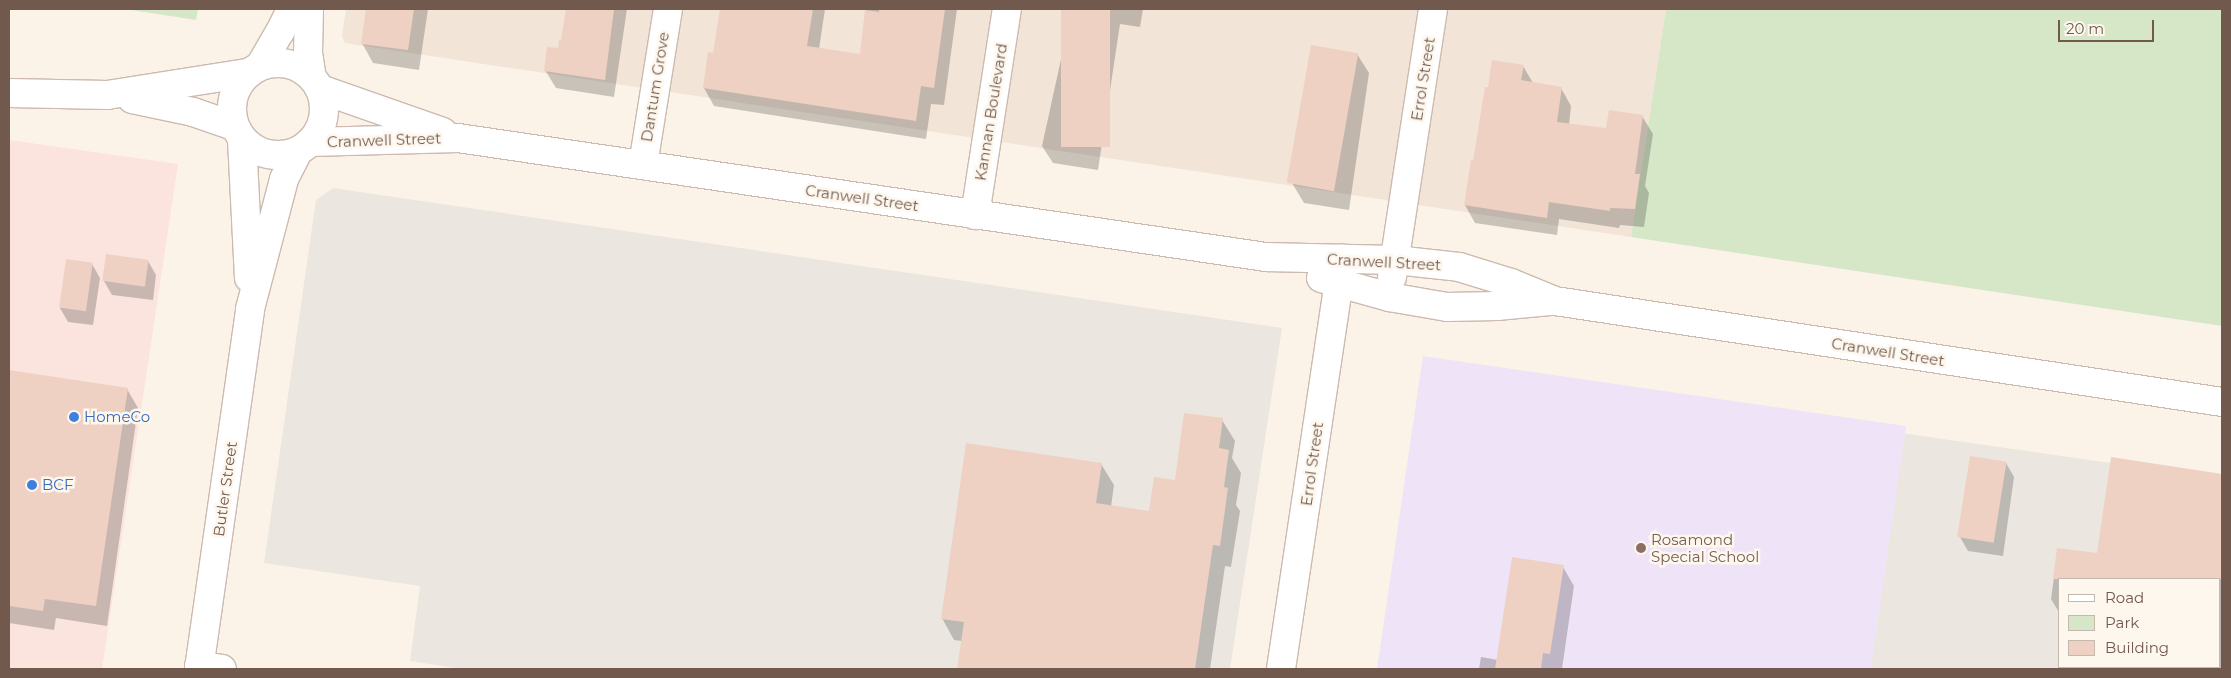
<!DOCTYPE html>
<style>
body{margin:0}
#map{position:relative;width:2231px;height:678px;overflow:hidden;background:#fbf3e8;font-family:Montserrat,sans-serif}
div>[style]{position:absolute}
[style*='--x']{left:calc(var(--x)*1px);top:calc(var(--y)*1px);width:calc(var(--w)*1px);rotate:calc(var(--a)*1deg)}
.residential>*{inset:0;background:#f2e4d7}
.commercial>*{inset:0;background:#fae4dd}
.industrial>*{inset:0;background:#ece6e1}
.education>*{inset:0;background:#efe4f7}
.green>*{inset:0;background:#d6e7c7}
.shadow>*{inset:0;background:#0003}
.building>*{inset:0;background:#eed1c2;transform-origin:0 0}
.roads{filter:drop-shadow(1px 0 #ccbaaf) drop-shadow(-1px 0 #ccbaaf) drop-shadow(0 1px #ccbaaf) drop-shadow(0 -1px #ccbaaf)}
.minor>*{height:28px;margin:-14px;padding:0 14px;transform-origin:14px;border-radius:14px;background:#fff}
.minor>.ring{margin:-14px;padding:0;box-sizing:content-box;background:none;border:28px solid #fff;border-radius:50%}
.dots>*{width:14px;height:14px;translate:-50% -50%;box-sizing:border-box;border:2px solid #fdf7ee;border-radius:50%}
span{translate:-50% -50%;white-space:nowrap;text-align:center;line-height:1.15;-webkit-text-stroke:5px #fdf7ee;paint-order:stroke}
.street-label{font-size:15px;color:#72594e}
.shop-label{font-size:15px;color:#366cbe}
.left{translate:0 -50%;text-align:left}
.education-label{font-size:15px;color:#785e54}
.frame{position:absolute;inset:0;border:10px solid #72594e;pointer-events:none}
.legend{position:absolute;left:2058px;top:578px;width:162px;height:90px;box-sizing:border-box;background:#fdf7ee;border:1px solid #c5b8ae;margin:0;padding:6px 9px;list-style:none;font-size:15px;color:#72594e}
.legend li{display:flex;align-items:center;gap:10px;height:25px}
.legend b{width:25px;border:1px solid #c5b8ae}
.scale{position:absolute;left:2058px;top:20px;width:96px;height:22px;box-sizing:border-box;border:2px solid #72594e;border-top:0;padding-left:6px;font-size:15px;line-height:18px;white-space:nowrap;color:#72594e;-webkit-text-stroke:4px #fdf7ee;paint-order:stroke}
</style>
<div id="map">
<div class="residential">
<div style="clip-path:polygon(346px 9px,1666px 9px,1631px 237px,345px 43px,342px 36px)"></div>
</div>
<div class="commercial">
<div style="clip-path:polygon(9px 140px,178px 164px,102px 669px,9px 669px)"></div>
</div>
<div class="industrial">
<div style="clip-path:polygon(333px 188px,1282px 328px,1230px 669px,462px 669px,410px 661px,420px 586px,264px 563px,316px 200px)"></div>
<div style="clip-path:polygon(evenodd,1901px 433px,2222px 479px,2222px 669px,1866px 669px,1901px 433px,2060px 579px,2220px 579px,2220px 667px,2060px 667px,2060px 579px)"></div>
</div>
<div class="education">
<div style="clip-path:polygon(1423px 356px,1906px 426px,1871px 669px,1377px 669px)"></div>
</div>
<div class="green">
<div style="clip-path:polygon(125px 9px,198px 9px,196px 20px)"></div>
<div style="clip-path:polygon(1666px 9px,2222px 9px,2222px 326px,1631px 237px)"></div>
</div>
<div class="shadow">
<div style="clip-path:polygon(367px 9px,428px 9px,419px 70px,373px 63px,362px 43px)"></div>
<div style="clip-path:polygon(567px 9px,627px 9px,614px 97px,556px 88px,545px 70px,562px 42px)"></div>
<div style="clip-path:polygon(721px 9px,825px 9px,819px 49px,861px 55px,867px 9px,957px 9px,944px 105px,931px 104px,926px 139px,714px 106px,704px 88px,714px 54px)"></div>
<div style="clip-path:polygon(1072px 9px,1143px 9px,1140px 27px,1120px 24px,1098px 170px,1053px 163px,1042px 146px)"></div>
<div style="clip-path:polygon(1357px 54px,1369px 73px,1349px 210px,1304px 203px,1292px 183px)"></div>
<div style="clip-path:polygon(1523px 66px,1533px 83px,1561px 88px,1571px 106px,1569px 125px,1607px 130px,1642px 116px,1653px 134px,1645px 186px,1649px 193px,1644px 227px,1620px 225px,1619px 228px,1559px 219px,1557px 235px,1475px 223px,1465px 205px,1472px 162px,1475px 162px,1489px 89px)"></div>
<div style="clip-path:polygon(148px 261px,156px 275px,153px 300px,112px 295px,104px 281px)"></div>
<div style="clip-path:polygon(92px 264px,100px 278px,93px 325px,68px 322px,60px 308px)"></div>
<div style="clip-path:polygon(9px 372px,127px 389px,138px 408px,107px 626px,56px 618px,54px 630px,9px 623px)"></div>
<div style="clip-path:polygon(1222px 420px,1235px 441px,1232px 458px,1241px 473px,1236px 505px,1240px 511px,1231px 567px,1225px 566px,1210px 669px,1073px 669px,1081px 614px,1048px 609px,1039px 669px,958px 669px,962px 641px,954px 640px,942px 618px,1101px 464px,1114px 485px,1111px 507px,1150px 513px)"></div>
<div style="clip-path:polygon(2112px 459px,2222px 475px,2222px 669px,2122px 669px,2121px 667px,2220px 667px,2220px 579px,2060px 579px,2060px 614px,2051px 599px,2058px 549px,2098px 555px)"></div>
<div style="clip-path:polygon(2006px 463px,2014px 477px,2003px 556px,1968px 551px,1960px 537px)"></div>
<div style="clip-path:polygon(1563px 567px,1574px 586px,1562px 669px,1479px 669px,1481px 657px,1498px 660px)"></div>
</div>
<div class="building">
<div style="clip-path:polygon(366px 9px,414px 9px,408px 50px,361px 44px)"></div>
<div style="clip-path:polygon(566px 9px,614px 9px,605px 80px,544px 71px,547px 47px,558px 48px,559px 40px,561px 40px)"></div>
<div style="clip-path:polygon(720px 9px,813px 9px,807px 46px,860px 54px,865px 10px,879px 12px,879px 9px,945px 9px,934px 88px,921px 86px,916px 121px,703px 88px,708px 52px,713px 53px)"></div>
<div style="left:1061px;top:9px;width:49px;height:138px"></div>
<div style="left:1311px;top:45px;width:48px;height:140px;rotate:10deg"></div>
<div style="clip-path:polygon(1492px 60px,1524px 65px,1521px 80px,1562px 87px,1557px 122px,1606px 128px,1609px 110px,1643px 115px,1635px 174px,1640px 174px,1635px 209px,1610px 208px,1610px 211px,1549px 202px,1547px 218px,1464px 205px,1471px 160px,1473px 161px,1485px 87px,1488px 87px)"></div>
<div style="left:106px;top:254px;width:43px;height:27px;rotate:8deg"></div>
<div style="left:66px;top:259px;width:27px;height:49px;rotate:8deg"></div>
<div style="clip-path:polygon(9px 370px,128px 388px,96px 606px,45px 599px,43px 611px,9px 606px)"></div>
<div style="clip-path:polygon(1184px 413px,1223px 418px,1219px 448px,1229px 450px,1224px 487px,1228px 488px,1220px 546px,1213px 545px,1195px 669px,957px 669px,964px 622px,941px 619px,966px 443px,1102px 463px,1096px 503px,1149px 511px,1154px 477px,1175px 480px)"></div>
<div style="left:1970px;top:456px;width:37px;height:82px;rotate:9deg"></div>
<div style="clip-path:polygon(2111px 457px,2222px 474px,2222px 579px,2053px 579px,2057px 548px,2097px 553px)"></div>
<div style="clip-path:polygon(1512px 557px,1564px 565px,1550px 654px,1543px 653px,1541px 669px,1495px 669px)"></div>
</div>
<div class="roads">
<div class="minor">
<div style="--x:309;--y:9;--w:44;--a:91.3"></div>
<div style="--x:308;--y:53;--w:24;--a:81"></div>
<div class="ring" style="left:232px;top:63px;width:64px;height:64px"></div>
<div style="--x:260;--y:66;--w:39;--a:-60"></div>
<div style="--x:280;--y:32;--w:25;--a:-64"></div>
<div style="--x:320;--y:89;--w:130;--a:19.3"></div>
<div style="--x:9;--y:93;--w:98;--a:1.2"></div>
<div style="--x:107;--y:95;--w:143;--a:-8.9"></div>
<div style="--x:132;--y:99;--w:62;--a:12"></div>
<div style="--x:193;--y:112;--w:43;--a:18.9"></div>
<div style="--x:242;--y:140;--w:138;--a:87.1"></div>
<div style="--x:310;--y:142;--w:148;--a:-1.5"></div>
<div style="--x:458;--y:138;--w:817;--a:8.38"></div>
<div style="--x:1266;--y:257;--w:129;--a:1.3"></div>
<div style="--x:1395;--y:260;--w:64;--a:6.2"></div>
<div style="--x:1459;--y:267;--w:54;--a:17.1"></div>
<div style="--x:1511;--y:283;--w:48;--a:22.2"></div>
<div style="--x:1555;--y:301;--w:675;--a:8.61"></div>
<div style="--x:643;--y:165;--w:158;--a:-80.9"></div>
<div style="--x:975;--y:215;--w:208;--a:-81.2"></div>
<div style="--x:1392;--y:277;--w:271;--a:-81.3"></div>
<div style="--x:1321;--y:278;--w:71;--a:15.6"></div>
<div style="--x:1389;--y:297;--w:59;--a:9.8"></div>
<div style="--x:1447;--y:307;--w:50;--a:-1.1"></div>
<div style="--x:1497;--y:306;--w:53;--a:-5.4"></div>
<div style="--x:199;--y:666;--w:23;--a:7"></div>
<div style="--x:199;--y:669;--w:364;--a:-81.9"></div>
<div style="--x:250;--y:309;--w:134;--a:-75.3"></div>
<div style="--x:284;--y:179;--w:31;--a:-63"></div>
<div style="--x:1281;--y:669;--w:415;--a:-81.5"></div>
</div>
</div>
<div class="dots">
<div style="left:74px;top:417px;background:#3f7fe0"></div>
<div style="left:32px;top:485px;background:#3f7fe0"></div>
<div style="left:1641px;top:548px;background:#8d6e63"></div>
</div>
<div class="street-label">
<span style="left:1423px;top:79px;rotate:-81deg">Errol Street</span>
<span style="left:655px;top:87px;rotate:-81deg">Dantum Grove</span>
<span style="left:991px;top:112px;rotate:-81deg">Kannan Boulevard</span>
<span style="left:384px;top:140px;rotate:-2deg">Cranwell Street</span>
<span style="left:862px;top:198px;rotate:8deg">Cranwell Street</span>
<span style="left:1384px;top:262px;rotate:3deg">Cranwell Street</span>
<span style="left:1888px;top:352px;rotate:9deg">Cranwell Street</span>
<span style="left:1312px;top:464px;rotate:-82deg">Errol Street</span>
<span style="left:225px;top:489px;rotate:-82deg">Butler Street</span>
</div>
<div class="shop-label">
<span class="left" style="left:84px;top:417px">HomeCo</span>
<span class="left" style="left:42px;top:485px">BCF</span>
</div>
<div class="education-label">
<span class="left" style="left:1651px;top:548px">Rosamond<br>Special School</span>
</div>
<div class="frame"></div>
<ul class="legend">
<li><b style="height:6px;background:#fff"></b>Road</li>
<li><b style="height:14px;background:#d6e7c7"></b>Park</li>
<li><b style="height:14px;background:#eed1c2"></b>Building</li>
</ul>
<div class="scale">20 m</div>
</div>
